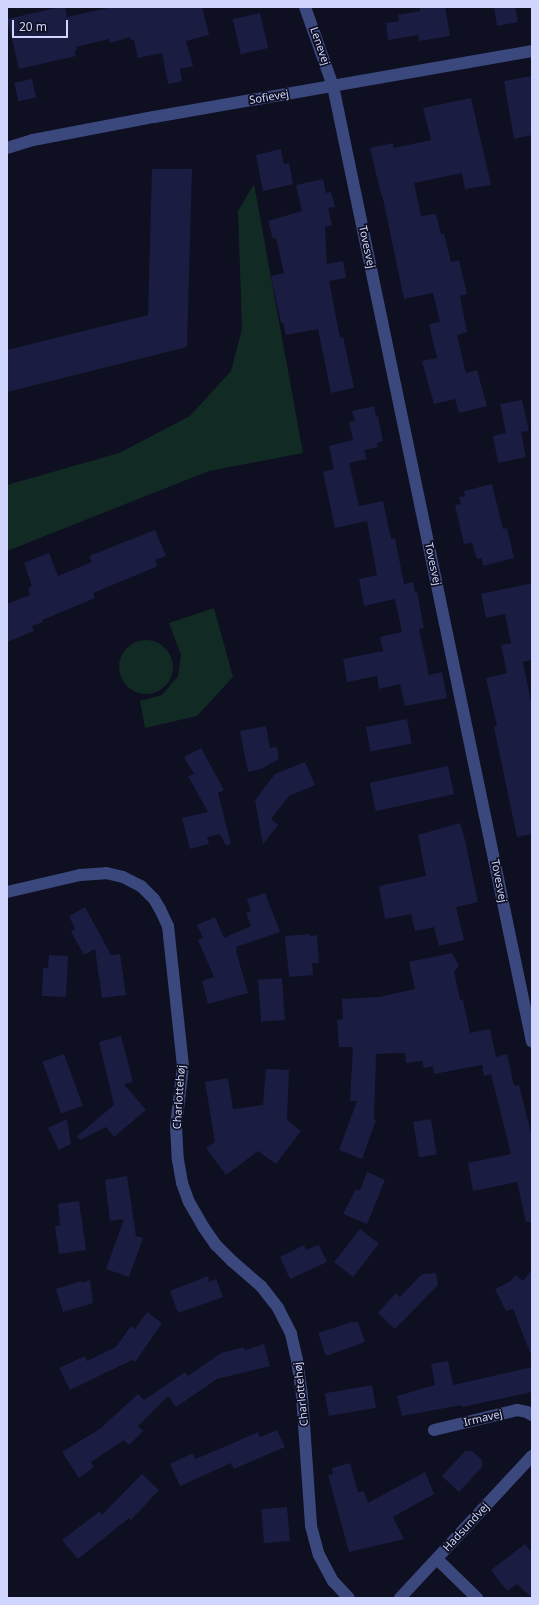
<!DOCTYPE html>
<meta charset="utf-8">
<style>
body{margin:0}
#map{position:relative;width:539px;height:1605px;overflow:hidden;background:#0e0f21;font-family:"Noto Sans",sans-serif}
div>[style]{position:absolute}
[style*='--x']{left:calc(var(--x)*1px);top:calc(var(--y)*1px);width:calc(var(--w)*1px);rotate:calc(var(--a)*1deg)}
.green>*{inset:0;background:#112a24}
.round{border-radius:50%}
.building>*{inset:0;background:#1b1c41;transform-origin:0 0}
.minor>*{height:12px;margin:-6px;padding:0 6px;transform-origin:6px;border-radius:6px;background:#3b487d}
span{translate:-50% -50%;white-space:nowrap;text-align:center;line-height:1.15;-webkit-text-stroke:3.5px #0e0f21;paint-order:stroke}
.street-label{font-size:11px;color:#d0d5fd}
.frame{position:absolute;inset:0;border:8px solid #d0d5fd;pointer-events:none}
.scale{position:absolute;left:12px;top:20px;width:56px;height:18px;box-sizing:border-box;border:2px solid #d0d5fd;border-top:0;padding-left:5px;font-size:12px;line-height:14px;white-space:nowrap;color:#d0d5fd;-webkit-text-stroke:3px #0e0f21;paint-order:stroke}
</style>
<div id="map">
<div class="green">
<div style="clip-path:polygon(254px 184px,303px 453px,209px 471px,7px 551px,7px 485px,119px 453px,190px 416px,231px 371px,242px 329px,238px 211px)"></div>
<div style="clip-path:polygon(214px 608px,233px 677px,197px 716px,145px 728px,140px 701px,162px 695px,178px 676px,181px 655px,169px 623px)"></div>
<div class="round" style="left:119px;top:640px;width:54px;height:54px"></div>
</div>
<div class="building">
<div style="clip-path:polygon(60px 7px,65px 7px,67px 17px,112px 7px,202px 7px,209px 35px,186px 41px,193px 66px,180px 69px,182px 81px,168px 84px,162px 53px,138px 58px,134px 40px,131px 40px,130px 37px,110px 43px,109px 39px,76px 47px,77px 50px,75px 51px,76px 56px,19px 69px,7px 19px)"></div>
<div style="clip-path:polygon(420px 7px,445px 7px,450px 36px,419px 41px,418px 35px,388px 40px,386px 23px,399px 21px,398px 15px,420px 11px)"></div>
<div style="clip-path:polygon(494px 7px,515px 7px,518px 22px,497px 26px)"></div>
<div style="left:260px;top:13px;width:36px;height:28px;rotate:77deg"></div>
<div style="clip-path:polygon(532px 76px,532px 135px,514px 139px,504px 81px)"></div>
<div style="left:32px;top:79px;width:19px;height:18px;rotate:78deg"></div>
<div style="clip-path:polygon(471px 98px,491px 185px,465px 189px,462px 173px,414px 183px,421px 216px,436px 214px,441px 234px,444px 234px,451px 262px,459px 260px,467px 294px,460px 296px,467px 332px,457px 335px,466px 373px,477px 370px,487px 406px,459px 413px,455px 399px,434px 404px,422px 361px,437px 358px,429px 324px,440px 322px,433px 293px,404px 299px,382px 194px,381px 194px,370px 148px,393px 143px,394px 148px,431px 140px,423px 108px)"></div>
<div style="clip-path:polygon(281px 149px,284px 164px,289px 163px,293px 184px,263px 191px,256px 155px)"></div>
<div style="clip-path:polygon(152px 169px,192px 169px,187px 347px,7px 392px,7px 350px,148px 315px)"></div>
<div style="clip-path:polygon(323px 179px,326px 193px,331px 192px,335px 207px,328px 208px,332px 225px,325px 227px,327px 264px,343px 261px,346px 278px,329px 281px,340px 338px,343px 337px,354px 388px,331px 393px,318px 329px,286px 335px,283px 323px,281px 323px,271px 276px,284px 273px,276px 238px,273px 239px,268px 221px,302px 211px,296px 185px)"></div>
<div style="clip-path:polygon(522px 400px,529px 431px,521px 432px,526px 457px,498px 463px,493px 436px,506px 433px,500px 404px)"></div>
<div style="clip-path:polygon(374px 406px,376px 417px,378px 416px,383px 441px,377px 443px,378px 447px,364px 450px,367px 459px,349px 463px,359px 506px,383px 501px,391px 539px,395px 538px,404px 584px,413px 582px,415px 592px,417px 592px,424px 628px,419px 629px,429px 675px,442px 672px,447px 698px,405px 706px,400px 684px,379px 689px,377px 676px,347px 682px,343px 659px,383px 651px,380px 637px,402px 632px,395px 599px,364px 606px,359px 579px,377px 575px,367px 521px,335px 528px,323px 472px,334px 469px,329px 446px,353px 440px,349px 422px,355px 421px,352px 411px)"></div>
<div style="clip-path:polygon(492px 484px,503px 529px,507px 528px,514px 558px,483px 566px,482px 558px,477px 559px,472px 543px,464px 544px,455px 505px,461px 504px,459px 497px,465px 496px,464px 491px)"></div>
<div style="clip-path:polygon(155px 530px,166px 556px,155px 560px,158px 566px,93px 593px,95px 598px,42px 620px,43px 622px,32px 626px,34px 631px,7px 642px,7px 604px,30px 595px,28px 588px,32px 586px,24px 563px,49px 553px,58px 576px,92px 562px,89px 556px)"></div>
<div style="clip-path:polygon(532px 583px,532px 660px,523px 662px,532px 706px,532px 834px,517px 837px,494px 727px,497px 726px,486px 678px,507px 673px,501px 645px,511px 643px,505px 614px,486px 618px,481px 594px)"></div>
<div style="left:407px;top:719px;width:25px;height:42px;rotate:79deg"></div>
<div style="clip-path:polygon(266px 726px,270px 748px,277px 747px,279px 759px,261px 769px,248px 772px,240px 731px)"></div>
<div style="clip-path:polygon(201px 748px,224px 790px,218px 793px,231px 844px,226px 846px,220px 834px,207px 837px,209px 844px,190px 849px,182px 818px,208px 812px,188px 776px,194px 774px,184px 757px)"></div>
<div style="clip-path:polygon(305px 762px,315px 785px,289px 796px,271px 819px,278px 825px,263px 844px,255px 800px,275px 774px)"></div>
<div style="left:448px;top:766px;width:29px;height:80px;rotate:78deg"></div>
<div style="clip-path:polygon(460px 823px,464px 836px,478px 902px,456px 907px,464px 940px,439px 946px,434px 927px,415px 931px,411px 914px,385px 919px,379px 886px,426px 876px,418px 835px)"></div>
<div style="clip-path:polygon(265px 893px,280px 932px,236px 947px,237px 950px,236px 951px,248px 993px,208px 1004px,202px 981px,214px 977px,198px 940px,203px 938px,197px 925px,215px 917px,224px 938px,251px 926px,246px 913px,251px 911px,247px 899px)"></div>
<div style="clip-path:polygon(85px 907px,111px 955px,120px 954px,126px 995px,102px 998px,95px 949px,84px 955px,71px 932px,75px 929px,69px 916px)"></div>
<div style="clip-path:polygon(310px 934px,310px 936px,317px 935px,319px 963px,312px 963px,313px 975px,289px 977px,285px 936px)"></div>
<div style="clip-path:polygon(452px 953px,459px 966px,454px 971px,460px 1000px,463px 1000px,470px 1033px,490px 1029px,496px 1057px,507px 1054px,514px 1086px,519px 1085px,532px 1137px,532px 1222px,526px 1222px,517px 1182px,473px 1191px,468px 1163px,511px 1154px,491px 1074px,484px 1076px,482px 1065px,434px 1074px,433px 1066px,424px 1068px,422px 1061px,406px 1063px,405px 1053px,376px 1054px,374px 1119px,376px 1120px,362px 1159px,339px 1150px,357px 1101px,350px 1101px,353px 1047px,339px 1047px,337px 1020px,343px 1019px,342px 999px,380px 997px,415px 989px,409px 962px)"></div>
<div style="clip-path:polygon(49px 955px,68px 956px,66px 997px,42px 996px,43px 968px,48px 968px)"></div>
<div style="left:282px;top:978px;width:42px;height:24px;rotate:86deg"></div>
<div style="clip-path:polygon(121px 1036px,133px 1082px,124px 1084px,146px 1110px,114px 1137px,106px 1127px,80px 1140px,77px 1136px,114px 1105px,99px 1042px)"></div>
<div style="left:64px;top:1054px;width:55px;height:23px;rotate:70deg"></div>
<div style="clip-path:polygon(266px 1069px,289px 1070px,287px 1120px,301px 1131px,276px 1164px,258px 1151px,226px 1175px,206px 1148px,215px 1142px,205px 1082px,228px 1078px,233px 1109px,263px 1105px)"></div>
<div style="clip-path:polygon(67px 1119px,71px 1144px,59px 1150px,48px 1128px)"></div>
<div style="left:431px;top:1119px;width:36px;height:18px;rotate:81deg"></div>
<div style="clip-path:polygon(367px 1172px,385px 1180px,367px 1224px,343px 1214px,356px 1189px,360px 1191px)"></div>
<div style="clip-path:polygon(127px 1176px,136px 1236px,143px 1238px,129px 1277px,106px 1269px,124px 1219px,110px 1221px,105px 1180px)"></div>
<div style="clip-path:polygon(79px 1201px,86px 1250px,59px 1254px,55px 1226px,60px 1226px,58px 1204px)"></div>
<div style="left:360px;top:1229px;width:24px;height:42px;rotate:38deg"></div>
<div style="clip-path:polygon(304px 1245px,306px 1250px,319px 1245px,327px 1262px,290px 1279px,280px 1257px)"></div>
<div style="clip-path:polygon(532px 1269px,532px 1355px,531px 1355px,513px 1309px,506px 1311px,495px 1289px,511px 1281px,515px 1275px,523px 1281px)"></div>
<div style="clip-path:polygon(436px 1273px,438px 1285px,395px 1329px,378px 1313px,396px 1293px,400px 1297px,422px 1274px)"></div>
<div style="clip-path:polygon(208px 1276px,209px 1282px,216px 1279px,223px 1297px,178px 1313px,170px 1291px)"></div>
<div style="clip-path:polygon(90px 1280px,93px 1303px,63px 1312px,56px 1289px,81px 1281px,82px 1283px)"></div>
<div style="clip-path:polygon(147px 1312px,162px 1323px,135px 1362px,132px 1360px,70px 1390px,59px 1368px,85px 1356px,87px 1361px,116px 1347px,131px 1326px,135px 1329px)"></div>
<div style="clip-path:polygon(352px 1322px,358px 1322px,365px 1342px,326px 1356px,318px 1333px)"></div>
<div style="clip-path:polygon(264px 1344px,270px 1366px,217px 1379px,176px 1407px,168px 1396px,138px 1426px,143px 1431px,129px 1445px,124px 1440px,91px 1462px,94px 1467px,79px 1478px,62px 1452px,101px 1428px,138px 1394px,144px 1400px,185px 1372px,188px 1376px,221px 1353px,244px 1347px,245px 1350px)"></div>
<div style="clip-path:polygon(448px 1361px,453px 1385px,532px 1367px,532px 1392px,462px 1407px,461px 1405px,402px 1416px,397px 1396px,435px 1385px,431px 1364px)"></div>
<div style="left:372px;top:1385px;width:23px;height:48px;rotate:80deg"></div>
<div style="clip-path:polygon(277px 1430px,285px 1447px,234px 1469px,231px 1463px,180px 1486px,170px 1464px,193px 1453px,195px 1459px,210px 1453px,258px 1432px,260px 1437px)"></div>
<div style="clip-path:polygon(465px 1451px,472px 1451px,482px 1460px,482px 1467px,459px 1492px,442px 1476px)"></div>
<div style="clip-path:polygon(350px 1463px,358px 1492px,364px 1491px,368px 1503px,425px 1472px,434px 1494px,393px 1517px,404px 1539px,349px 1552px,328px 1475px,333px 1474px,332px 1468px)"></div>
<div style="clip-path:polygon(142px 1474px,159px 1490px,131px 1520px,129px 1518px,78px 1559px,62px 1540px,100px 1511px,102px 1515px)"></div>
<div style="left:287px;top:1507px;width:34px;height:26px;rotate:85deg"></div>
<div style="clip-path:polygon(525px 1544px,532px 1553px,532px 1598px,517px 1584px,507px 1591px,491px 1570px)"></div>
</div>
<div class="minor">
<div style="--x:305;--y:7;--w:84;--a:70.5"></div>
<div style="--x:333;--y:86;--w:976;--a:78.24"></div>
<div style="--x:7;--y:148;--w:27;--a:-17"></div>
<div style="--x:33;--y:140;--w:123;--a:-10.8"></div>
<div style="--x:154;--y:117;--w:384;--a:-9.9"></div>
<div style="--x:7;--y:892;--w:75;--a:-13.1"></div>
<div style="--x:80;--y:875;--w:26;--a:-4"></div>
<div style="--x:106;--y:873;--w:17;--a:13"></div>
<div style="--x:123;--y:877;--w:20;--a:27"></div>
<div style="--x:141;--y:886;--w:18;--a:45"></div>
<div style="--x:154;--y:899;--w:12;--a:59"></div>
<div style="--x:160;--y:909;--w:19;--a:65"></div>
<div style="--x:168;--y:926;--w:141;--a:83.9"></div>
<div style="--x:183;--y:1066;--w:60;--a:96.7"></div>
<div style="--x:176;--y:1126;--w:34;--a:87"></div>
<div style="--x:178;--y:1160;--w:23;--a:80"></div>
<div style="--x:182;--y:1183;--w:20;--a:70"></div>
<div style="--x:189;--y:1202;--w:30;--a:60"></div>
<div style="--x:204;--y:1228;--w:21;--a:55"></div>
<div style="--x:216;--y:1245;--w:23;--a:45"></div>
<div style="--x:232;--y:1261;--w:38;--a:41"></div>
<div style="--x:261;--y:1286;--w:28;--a:52"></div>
<div style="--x:278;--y:1308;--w:29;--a:63"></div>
<div style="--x:291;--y:1334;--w:27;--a:77"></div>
<div style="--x:297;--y:1360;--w:36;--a:82"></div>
<div style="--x:302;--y:1396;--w:130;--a:86"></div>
<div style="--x:311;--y:1526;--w:30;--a:75"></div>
<div style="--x:319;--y:1555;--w:30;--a:62"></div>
<div style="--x:333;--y:1581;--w:23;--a:47"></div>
<div style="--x:434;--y:1430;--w:85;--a:-13.5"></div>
<div style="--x:517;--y:1410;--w:10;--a:11"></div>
<div style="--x:527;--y:1412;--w:6;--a:31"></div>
<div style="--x:437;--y:1559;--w:56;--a:44.3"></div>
<div style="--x:400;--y:1598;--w:194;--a:-47.1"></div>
</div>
<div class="street-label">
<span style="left:320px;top:46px;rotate:71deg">Lenevej</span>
<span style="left:269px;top:97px;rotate:-10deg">Sofievej</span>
<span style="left:367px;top:247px;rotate:78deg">Tovesvej</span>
<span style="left:433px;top:564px;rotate:78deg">Tovesvej</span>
<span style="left:499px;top:881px;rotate:79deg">Tovesvej</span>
<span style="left:179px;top:1097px;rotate:-86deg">Charlottehøj</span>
<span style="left:301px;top:1394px;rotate:-96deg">Charlottehøj</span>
<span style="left:483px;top:1418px;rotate:-13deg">Irmavej</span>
<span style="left:466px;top:1527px;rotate:-47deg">Hadsundvej</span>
</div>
<div class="frame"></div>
<div class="scale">20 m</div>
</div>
